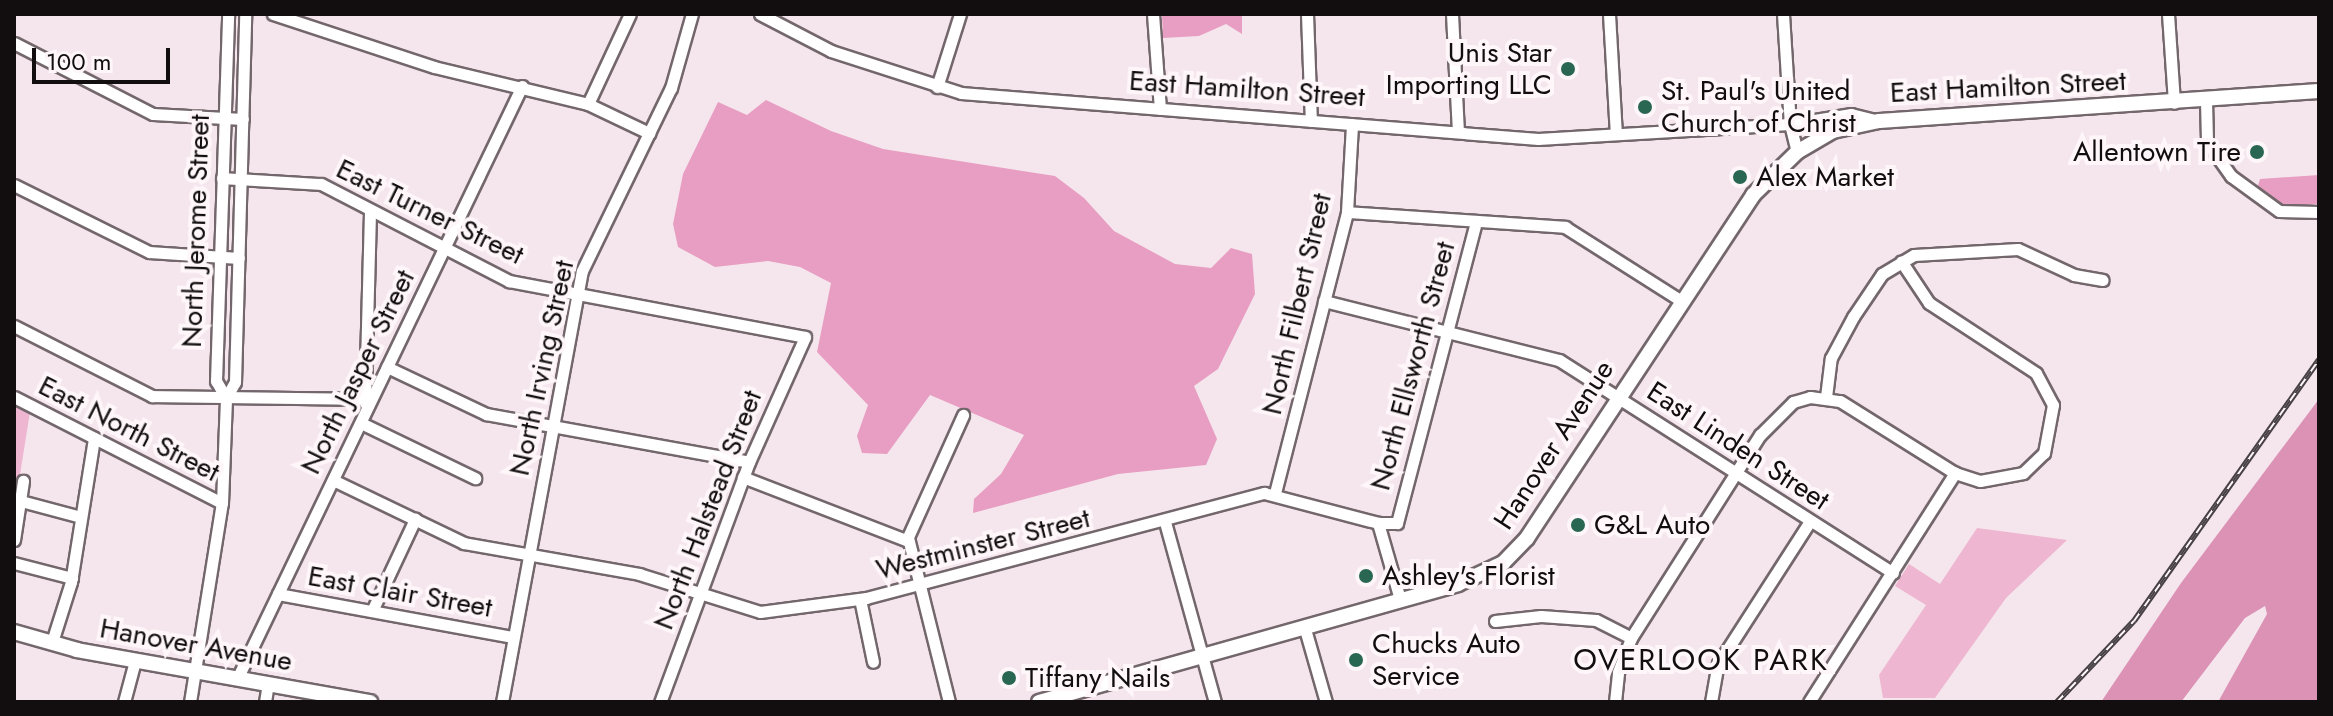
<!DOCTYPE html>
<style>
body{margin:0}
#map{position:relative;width:2333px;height:716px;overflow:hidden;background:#f5e6ed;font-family:Jost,sans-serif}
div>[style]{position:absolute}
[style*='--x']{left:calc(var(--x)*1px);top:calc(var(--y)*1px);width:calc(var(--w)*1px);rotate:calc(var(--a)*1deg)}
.green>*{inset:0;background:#eeb6d0}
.forest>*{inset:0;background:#e89ec2}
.water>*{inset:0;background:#db92b5}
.roads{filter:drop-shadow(2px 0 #73676c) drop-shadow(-2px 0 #73676c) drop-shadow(0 2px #73676c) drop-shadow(0 -2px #73676c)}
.minor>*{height:11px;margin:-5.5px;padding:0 5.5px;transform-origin:5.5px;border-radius:5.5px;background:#fff}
.major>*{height:14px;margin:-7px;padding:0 7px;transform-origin:7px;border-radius:7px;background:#fff}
.rail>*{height:6px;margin-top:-3px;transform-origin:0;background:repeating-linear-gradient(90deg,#fef6f9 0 9px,#464043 0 18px);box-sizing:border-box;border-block:2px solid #464043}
.dots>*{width:22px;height:22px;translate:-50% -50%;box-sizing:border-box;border:4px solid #fef6f9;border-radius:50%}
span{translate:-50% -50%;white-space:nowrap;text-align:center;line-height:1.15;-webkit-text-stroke:8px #fef6f9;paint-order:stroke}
.poi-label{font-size:28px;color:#120e10}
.right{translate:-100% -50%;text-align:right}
.left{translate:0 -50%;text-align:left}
.street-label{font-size:28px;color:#120e10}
.neighbourhood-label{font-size:30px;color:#120e10;letter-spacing:2px}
.frame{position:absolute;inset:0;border:16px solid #120e10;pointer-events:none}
.scale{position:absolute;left:32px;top:48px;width:138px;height:36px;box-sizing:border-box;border:4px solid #120e10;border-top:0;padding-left:10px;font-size:24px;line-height:28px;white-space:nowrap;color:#120e10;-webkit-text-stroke:6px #fef6f9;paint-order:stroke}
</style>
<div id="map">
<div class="green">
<div style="clip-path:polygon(14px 403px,30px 412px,19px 481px,14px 480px)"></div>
<div style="clip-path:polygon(1977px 528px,2067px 540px,2006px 598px,1935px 698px,1883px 698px,1879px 675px,1926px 605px,1895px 586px,1909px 564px,1940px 584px)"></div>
</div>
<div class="forest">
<div style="clip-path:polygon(1162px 14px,1242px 14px,1242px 34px,1226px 24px,1199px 36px,1163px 38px)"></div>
<div style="clip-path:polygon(766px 100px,831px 131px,883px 149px,1055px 176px,1084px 198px,1114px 231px,1175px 264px,1211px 268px,1231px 248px,1252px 254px,1255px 294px,1218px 369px,1194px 386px,1217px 439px,1206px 465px,1118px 474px,973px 513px,974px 499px,1001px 474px,1024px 435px,930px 395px,887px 454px,862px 453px,857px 436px,868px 405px,817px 352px,831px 283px,800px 267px,768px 261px,715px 267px,678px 247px,673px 224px,683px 174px,718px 102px,747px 115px)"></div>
<div style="clip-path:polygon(2319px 175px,2319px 204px,2286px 206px,2257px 189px,2260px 179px)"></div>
</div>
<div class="water">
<div style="clip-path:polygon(2319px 399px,2319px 702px,2218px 702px,2267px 614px,2265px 606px,2245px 618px,2181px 702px,2101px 702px,2181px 583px)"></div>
</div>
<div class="roads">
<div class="minor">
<div style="--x:273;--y:14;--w:169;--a:18.2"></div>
<div style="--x:434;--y:67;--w:158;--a:13.5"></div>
<div style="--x:588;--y:104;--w:68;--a:25.4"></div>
<div style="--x:760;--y:14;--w:80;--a:27.5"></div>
<div style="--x:831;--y:51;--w:137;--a:17.9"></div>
<div style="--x:961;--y:93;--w:579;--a:4.56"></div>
<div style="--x:1538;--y:139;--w:252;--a:-3.4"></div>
<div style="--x:1790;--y:124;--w:62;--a:-9.3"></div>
<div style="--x:1851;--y:114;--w:29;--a:14"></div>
<div style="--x:1153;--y:14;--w:95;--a:85.8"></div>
<div style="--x:1307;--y:14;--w:107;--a:87.9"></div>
<div style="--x:1452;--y:14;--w:117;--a:87.1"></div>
<div style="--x:1609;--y:14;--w:120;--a:86.7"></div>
<div style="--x:1783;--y:14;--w:110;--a:86.4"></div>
<div style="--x:1790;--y:124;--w:29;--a:76"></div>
<div style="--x:2168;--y:14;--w:89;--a:86.1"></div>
<div style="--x:14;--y:43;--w:156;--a:27.1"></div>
<div style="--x:153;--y:114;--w:90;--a:3.2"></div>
<div style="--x:937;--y:87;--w:77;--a:-72.5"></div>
<div style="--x:2206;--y:100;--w:42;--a:88.6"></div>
<div style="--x:2207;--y:142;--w:42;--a:54.8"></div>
<div style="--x:2231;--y:176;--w:59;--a:36.1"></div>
<div style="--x:2279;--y:211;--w:40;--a:1.4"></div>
<div style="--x:588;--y:104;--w:99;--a:-65"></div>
<div style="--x:222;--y:178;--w:99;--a:3.5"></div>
<div style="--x:321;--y:184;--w:212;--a:27.3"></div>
<div style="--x:509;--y:281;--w:301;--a:10.7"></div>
<div style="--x:805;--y:337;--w:137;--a:114.1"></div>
<div style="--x:749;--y:462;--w:256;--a:110.3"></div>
<div style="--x:14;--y:185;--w:151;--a:26.4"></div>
<div style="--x:149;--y:252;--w:90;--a:3.8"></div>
<div style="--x:1347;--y:212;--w:219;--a:3.9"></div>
<div style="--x:1565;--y:227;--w:136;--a:32.4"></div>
<div style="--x:1324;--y:301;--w:242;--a:14.1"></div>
<div style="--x:1559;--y:360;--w:396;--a:32.5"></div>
<div style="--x:14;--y:326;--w:155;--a:26.9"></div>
<div style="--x:152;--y:396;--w:213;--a:0.8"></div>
<div style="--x:387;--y:367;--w:110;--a:25.4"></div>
<div style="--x:486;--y:414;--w:267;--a:10.3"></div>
<div style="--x:14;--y:397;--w:233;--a:27"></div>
<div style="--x:1826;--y:397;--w:39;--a:-83"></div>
<div style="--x:1831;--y:358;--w:47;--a:-61.8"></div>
<div style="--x:1853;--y:317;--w:52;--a:-56"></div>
<div style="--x:1882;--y:274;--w:37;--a:-31"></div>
<div style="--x:1914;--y:255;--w:104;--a:-3.3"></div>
<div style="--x:2018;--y:249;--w:62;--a:24.9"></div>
<div style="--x:2074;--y:275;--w:29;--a:10"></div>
<div style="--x:226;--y:398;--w:20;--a:-120"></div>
<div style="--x:216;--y:381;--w:367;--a:-88.1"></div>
<div style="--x:365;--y:403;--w:192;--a:-88.5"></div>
<div style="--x:361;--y:423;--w:127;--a:25.8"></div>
<div style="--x:743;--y:477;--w:177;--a:21.2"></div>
<div style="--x:333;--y:480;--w:145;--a:25.7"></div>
<div style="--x:464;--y:543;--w:178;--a:10"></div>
<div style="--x:639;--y:574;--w:127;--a:17.4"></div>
<div style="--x:760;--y:612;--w:107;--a:-7.5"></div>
<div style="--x:866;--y:598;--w:412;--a:-14.8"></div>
<div style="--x:1264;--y:493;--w:118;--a:14.7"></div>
<div style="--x:1378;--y:523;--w:19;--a:0"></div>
<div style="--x:1397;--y:523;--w:312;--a:-75.3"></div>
<div style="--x:1275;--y:493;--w:290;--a:-75.6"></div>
<div style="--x:1347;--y:212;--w:88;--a:-86.7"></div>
<div style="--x:21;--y:501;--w:62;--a:14.9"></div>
<div style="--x:1165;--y:522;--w:187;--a:74.5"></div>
<div style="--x:1378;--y:523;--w:79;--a:73.9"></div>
<div style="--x:14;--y:540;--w:60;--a:-81.3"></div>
<div style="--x:14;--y:563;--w:60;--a:14.5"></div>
<div style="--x:278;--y:594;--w:239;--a:10.4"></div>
<div style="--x:860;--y:599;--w:64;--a:78.3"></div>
<div style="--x:372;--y:611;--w:102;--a:-64.9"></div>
<div style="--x:1495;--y:621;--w:46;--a:-6.2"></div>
<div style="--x:1541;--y:616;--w:55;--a:4.2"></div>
<div style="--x:1596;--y:620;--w:39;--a:27"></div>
<div style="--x:1305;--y:629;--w:76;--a:74"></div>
<div style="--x:52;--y:642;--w:63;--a:-72.4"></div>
<div style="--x:71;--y:582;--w:146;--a:-80.9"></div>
<div style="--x:237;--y:679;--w:658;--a:-64.33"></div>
<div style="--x:124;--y:702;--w:42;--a:-75"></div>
<div style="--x:190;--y:702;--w:202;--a:-80.9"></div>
<div style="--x:222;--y:503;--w:105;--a:-87.8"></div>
<div style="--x:226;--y:398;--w:18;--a:-61"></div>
<div style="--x:235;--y:382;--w:368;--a:-88.4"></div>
<div style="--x:265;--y:702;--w:18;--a:-81"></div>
<div style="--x:502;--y:702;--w:438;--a:-79.5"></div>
<div style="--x:582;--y:271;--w:203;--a:-64.1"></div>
<div style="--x:671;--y:88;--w:77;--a:-74.2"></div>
<div style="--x:949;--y:702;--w:170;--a:-104"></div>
<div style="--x:908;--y:537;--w:134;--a:-65.7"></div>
<div style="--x:1615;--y:702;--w:30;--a:-84"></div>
<div style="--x:1618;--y:672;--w:36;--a:-69"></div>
<div style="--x:1631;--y:638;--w:241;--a:-57.6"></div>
<div style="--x:1760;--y:435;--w:47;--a:-45"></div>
<div style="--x:1793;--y:402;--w:18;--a:-16"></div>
<div style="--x:1810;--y:397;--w:30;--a:8"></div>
<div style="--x:1840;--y:401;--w:136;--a:32.1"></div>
<div style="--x:1955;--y:473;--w:26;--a:18"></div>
<div style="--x:1980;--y:481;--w:44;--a:-10.5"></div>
<div style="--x:2023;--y:473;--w:29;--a:-44"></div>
<div style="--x:2044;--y:453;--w:49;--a:-79.4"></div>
<div style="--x:2053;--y:405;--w:36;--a:-118"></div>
<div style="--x:2036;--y:373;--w:128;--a:-146.8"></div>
<div style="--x:1929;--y:303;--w:50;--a:-123.7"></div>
<div style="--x:1711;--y:702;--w:39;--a:-80"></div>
<div style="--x:1718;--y:664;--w:170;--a:-57.2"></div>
<div style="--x:1809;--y:702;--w:272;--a:-57.5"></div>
</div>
<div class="major">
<div style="--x:14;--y:632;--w:66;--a:15.9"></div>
<div style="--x:77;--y:650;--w:298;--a:10.1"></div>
<div style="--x:1039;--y:702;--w:435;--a:-15.7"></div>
<div style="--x:1458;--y:584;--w:50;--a:-25"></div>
<div style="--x:1503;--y:563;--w:35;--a:-46"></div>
<div style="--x:1527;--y:538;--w:411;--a:-56.6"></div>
<div style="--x:1753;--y:195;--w:62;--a:-44.3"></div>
<div style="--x:1797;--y:152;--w:42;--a:-30.3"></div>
<div style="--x:1833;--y:131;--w:47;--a:-12.3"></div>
<div style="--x:1879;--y:121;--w:441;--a:-3.9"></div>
</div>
</div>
<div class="rail">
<div style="--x:2057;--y:702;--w:112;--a:-46.5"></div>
<div style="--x:2134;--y:621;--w:320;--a:-54.7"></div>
</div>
<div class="dots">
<div style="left:1568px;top:69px;background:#296753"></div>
<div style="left:1645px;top:107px;background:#296753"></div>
<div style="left:2257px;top:152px;background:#296753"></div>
<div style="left:1740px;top:177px;background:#296753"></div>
<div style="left:1578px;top:525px;background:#296753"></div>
<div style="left:1366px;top:576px;background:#296753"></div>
<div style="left:1356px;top:660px;background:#296753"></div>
<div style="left:1009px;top:678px;background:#296753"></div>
</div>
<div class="poi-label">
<span class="right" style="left:1552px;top:69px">Unis Star<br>Importing LLC</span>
<span class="left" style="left:1661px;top:107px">St. Paul's United<br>Church of Christ</span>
<span class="right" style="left:2241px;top:152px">Allentown Tire</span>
<span class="left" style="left:1756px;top:177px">Alex Market</span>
<span class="left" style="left:1594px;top:525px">G&amp;L Auto</span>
<span class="left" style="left:1382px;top:576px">Ashley's Florist</span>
<span class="left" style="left:1372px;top:660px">Chucks Auto<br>Service</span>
<span class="left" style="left:1025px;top:678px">Tiffany Nails</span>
</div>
<div class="street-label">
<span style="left:2008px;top:87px;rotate:-3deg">East Hamilton Street</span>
<span style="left:1247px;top:89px;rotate:4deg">East Hamilton Street</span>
<span style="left:430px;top:212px;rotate:26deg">East Turner Street</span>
<span style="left:196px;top:231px;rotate:-88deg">North Jerome Street</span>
<span style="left:1297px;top:304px;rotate:-77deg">North Filbert Street</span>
<span style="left:1413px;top:366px;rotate:-75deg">North Ellsworth Street</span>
<span style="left:542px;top:368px;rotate:-78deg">North Irving Street</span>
<span style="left:358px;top:372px;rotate:-64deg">North Jasper Street</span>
<span style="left:129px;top:429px;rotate:27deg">East North Street</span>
<span style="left:1554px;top:445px;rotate:-57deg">Hanover Avenue</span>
<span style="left:1738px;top:446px;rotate:33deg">East Linden Street</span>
<span style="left:708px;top:510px;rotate:-69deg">North Halstead Street</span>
<span style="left:983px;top:544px;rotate:-14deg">Westminster Street</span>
<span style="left:400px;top:592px;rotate:10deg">East Clair Street</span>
<span style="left:196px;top:645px;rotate:10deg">Hanover Avenue</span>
</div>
<div class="neighbourhood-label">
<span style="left:1701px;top:660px">OVERLOOK PARK</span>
</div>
<div class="frame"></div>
<div class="scale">100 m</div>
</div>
